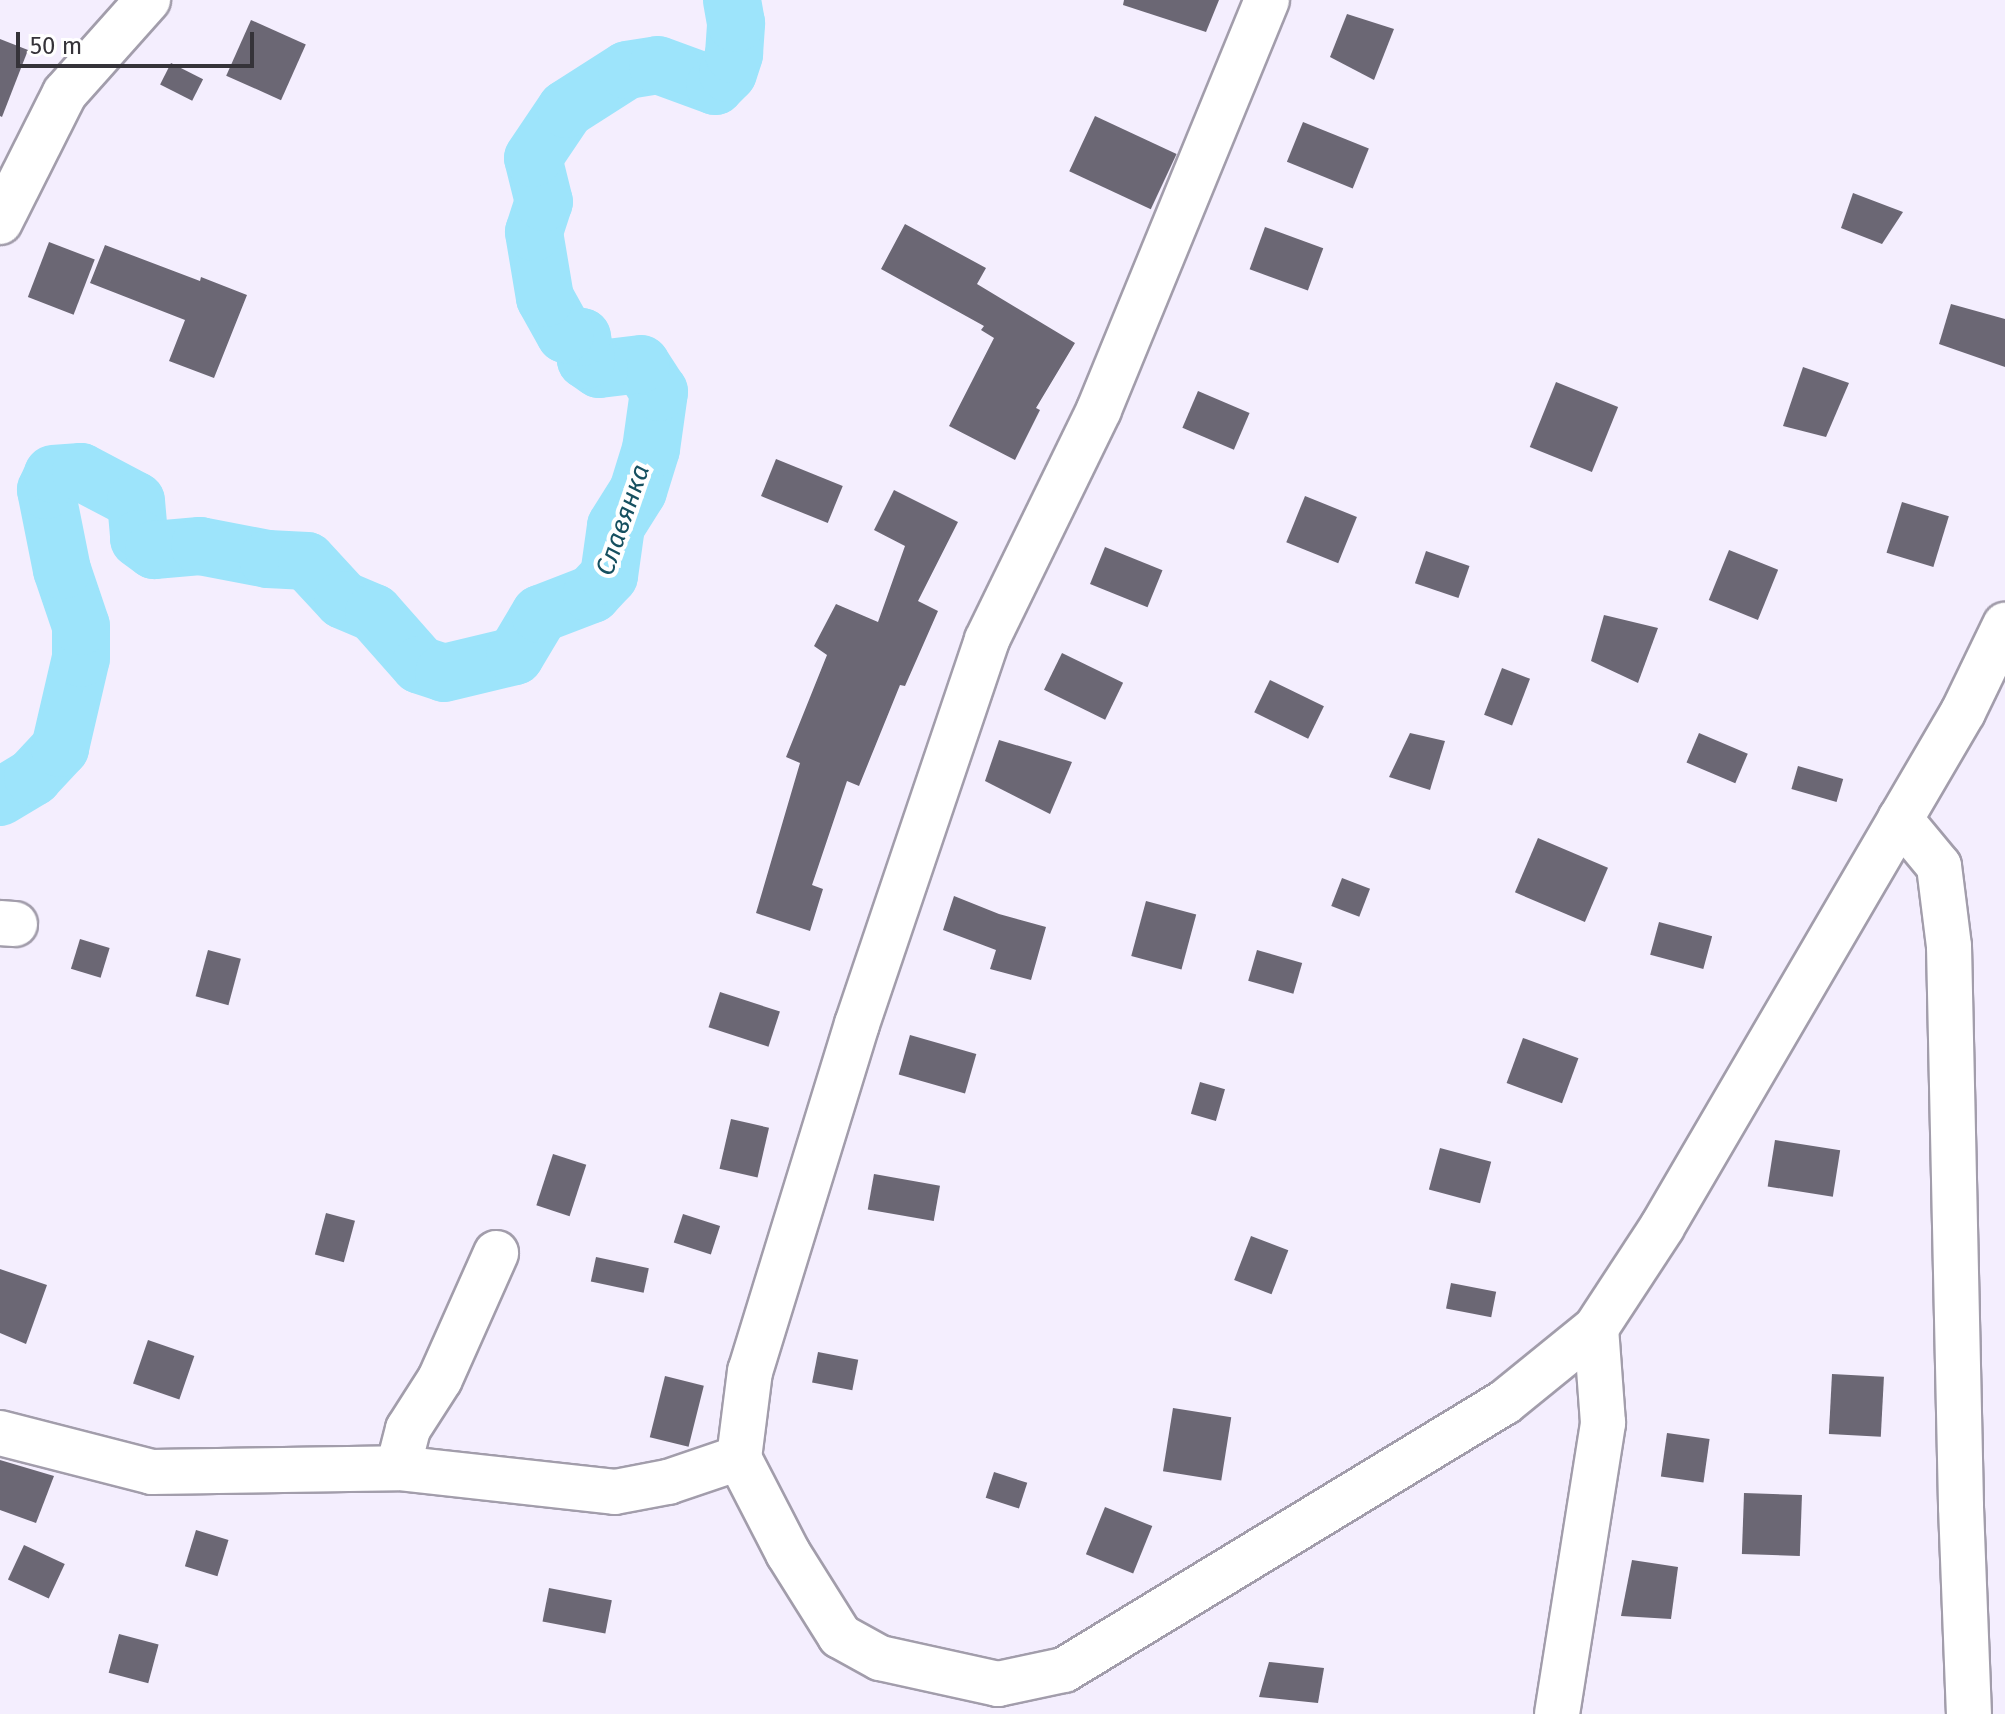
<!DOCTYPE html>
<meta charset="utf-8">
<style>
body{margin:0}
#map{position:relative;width:2005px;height:1714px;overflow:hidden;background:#f4eefe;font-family:"Fira Sans",sans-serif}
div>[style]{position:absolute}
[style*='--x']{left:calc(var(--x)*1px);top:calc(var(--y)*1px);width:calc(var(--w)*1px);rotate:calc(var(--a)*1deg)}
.river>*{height:58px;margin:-29px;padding:0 29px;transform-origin:29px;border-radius:29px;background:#9de4fb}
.building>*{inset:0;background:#6b6774;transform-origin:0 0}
.roads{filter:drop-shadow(2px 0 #a29dab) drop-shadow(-2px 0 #a29dab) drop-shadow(0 2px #a29dab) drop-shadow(0 -2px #a29dab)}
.minor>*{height:44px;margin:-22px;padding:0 22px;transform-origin:22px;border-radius:22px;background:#fff}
span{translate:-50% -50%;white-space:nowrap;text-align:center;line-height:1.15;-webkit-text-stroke:8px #fff;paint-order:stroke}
.water-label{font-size:26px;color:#165060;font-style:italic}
.scale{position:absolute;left:16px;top:32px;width:238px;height:36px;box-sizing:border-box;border:4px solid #353339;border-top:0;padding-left:10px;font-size:24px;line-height:28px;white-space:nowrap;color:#353339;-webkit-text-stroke:6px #fff;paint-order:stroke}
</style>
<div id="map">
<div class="river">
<div style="--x:0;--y:797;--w:39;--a:-31"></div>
<div style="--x:33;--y:777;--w:40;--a:-47"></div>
<div style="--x:60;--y:748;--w:92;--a:-76.9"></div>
<div style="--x:81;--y:658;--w:32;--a:-90"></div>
<div style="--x:81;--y:626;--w:59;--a:-108.7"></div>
<div style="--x:62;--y:570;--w:82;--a:-101.3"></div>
<div style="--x:46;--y:490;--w:17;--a:-66"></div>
<div style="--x:53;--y:474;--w:28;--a:-4"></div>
<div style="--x:81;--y:472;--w:62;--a:27.8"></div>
<div style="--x:136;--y:501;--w:38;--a:85"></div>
<div style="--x:139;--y:539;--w:19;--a:36"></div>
<div style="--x:154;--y:550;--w:46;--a:-5"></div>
<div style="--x:200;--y:546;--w:69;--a:10.8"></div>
<div style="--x:268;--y:559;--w:39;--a:3"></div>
<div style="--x:307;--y:561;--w:53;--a:47.3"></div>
<div style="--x:343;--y:600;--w:34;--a:23"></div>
<div style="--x:374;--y:613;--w:69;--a:48.5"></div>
<div style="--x:420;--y:665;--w:25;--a:18"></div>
<div style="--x:444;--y:673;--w:73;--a:-13.5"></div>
<div style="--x:515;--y:656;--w:49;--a:-59.2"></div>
<div style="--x:540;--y:614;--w:56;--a:-21"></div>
<div style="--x:592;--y:594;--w:25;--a:-47"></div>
<div style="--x:609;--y:576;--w:50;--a:-82"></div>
<div style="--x:616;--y:526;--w:41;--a:-57.8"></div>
<div style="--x:638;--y:491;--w:44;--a:-72.8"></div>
<div style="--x:651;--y:449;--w:58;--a:-82"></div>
<div style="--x:659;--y:392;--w:33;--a:-123"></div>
<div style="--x:641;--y:364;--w:42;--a:173.2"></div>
<div style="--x:599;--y:369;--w:16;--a:-145"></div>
<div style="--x:586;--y:360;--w:23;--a:-100"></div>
<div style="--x:582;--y:337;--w:17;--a:-170"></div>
<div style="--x:565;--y:334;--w:41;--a:-119.1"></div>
<div style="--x:545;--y:298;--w:67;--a:-99.5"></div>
<div style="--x:534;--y:232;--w:32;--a:-72"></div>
<div style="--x:544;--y:202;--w:45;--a:-104"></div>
<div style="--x:533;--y:158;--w:59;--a:-56"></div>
<div style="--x:566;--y:109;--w:72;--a:-32.6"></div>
<div style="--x:627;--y:70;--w:31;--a:-9"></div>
<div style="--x:658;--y:65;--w:61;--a:20.2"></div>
<div style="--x:715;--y:86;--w:18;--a:-45"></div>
<div style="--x:728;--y:73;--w:20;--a:-72"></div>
<div style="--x:734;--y:54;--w:31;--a:-86"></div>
<div style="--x:736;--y:23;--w:23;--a:-100"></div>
</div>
<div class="building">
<div style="clip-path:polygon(1124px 0,1219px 0,1206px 32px,1123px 5px)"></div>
<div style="clip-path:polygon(1347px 14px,1394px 29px,1374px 80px,1330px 57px)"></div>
<div style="left:251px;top:20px;width:60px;height:61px;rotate:24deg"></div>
<div style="clip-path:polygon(0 39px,28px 50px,2px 117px,0 116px)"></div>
<div style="left:171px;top:63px;width:36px;height:24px;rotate:27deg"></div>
<div style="left:1095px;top:116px;width:90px;height:61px;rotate:25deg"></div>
<div style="left:1303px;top:122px;width:71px;height:43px;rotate:22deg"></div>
<div style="clip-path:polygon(1853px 193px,1903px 212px,1882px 244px,1841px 228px)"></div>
<div style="clip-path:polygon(905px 224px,986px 268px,977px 284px,1075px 343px,1036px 408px,1040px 410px,1015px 460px,949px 426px,994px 338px,981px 330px,984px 326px,881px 269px)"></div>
<div style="left:1265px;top:227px;width:62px;height:45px;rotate:20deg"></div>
<div style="left:49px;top:242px;width:49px;height:59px;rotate:21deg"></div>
<div style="clip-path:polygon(105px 245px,200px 281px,201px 277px,247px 295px,214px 378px,169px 361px,185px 320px,90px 283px)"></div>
<div style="clip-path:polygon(1951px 304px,2005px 319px,2005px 367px,1939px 344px)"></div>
<div style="clip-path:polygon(1803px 367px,1849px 383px,1826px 437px,1783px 426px)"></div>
<div style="left:1556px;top:382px;width:67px;height:70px;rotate:22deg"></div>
<div style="left:1198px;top:391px;width:56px;height:40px;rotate:23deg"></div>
<div style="left:776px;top:459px;width:72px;height:40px;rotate:22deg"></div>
<div style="clip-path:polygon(894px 490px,958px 522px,918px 601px,938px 611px,905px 686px,900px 685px,859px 786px,847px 781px,812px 885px,823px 889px,810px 931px,756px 913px,800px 763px,786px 757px,827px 655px,814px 646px,836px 604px,878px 622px,905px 546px,874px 530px)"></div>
<div style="left:1305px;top:496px;width:56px;height:50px;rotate:22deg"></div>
<div style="left:1902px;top:502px;width:49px;height:53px;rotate:17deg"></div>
<div style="left:1105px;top:547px;width:62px;height:40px;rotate:22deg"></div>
<div style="left:1729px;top:550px;width:53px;height:54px;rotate:22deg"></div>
<div style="left:1426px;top:551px;width:46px;height:34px;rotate:19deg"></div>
<div style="clip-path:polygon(1604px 615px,1658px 628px,1638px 683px,1591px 661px)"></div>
<div style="left:1062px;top:653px;width:68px;height:41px;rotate:26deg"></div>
<div style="left:1502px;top:668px;width:30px;height:50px;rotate:21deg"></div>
<div style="left:1270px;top:680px;width:60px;height:36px;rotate:26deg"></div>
<div style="clip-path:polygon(1410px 733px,1445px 741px,1430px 790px,1389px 777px)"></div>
<div style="left:1699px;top:733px;width:53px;height:32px;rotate:23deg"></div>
<div style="clip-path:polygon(999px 740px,1072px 762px,1050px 814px,985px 781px)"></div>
<div style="left:1798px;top:766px;width:47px;height:24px;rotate:16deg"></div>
<div style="left:1538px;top:838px;width:76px;height:59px;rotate:23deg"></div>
<div style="left:1342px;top:878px;width:30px;height:30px;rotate:21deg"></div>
<div style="clip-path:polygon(954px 896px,999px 914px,1046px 927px,1031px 980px,990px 969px,996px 950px,943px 930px)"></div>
<div style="left:1146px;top:901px;width:52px;height:57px;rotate:15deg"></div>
<div style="left:1659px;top:922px;width:55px;height:34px;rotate:15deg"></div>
<div style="left:80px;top:939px;width:31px;height:31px;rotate:17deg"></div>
<div style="left:208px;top:950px;width:34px;height:48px;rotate:15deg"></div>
<div style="left:1257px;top:950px;width:47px;height:32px;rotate:16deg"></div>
<div style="left:720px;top:992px;width:63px;height:37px;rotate:18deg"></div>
<div style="left:910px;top:1035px;width:69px;height:41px;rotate:16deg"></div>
<div style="left:1523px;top:1038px;width:59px;height:48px;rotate:20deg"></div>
<div style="left:1200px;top:1082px;width:26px;height:33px;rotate:16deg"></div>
<div style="left:731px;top:1119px;width:39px;height:51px;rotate:13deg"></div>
<div style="left:1775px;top:1140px;width:66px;height:47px;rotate:9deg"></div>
<div style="left:1440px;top:1148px;width:53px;height:43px;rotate:15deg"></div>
<div style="left:553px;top:1154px;width:35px;height:54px;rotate:18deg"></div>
<div style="left:874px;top:1174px;width:67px;height:36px;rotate:10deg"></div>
<div style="left:326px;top:1213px;width:30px;height:43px;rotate:15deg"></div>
<div style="left:683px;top:1214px;width:39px;height:30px;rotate:18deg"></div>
<div style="left:1251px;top:1236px;width:40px;height:47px;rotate:21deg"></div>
<div style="left:596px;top:1257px;width:54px;height:25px;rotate:12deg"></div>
<div style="clip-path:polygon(0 1269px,47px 1285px,26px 1344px,0 1333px)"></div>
<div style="left:1451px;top:1283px;width:46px;height:26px;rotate:11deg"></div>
<div style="left:148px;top:1340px;width:49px;height:46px;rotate:19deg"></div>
<div style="left:818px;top:1352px;width:41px;height:31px;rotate:11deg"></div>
<div style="left:1832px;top:1374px;width:52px;height:60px;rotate:3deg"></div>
<div style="left:665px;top:1376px;width:40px;height:63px;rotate:14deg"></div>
<div style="left:1173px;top:1408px;width:59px;height:64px;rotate:9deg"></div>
<div style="left:1667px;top:1433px;width:43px;height:44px;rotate:8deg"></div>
<div style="clip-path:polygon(0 1460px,54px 1476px,36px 1523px,0 1510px)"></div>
<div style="left:994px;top:1472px;width:35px;height:27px;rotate:18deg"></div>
<div style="left:1744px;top:1493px;width:58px;height:61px;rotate:2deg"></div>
<div style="left:1105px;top:1507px;width:51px;height:51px;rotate:22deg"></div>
<div style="left:196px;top:1530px;width:34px;height:38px;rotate:17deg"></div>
<div style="left:24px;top:1545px;width:45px;height:38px;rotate:25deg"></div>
<div style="clip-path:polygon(1632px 1560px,1678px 1567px,1671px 1619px,1621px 1616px)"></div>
<div style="left:549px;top:1588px;width:64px;height:34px;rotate:11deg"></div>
<div style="left:119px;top:1634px;width:41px;height:40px;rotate:15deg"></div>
<div style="clip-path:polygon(1269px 1662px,1324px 1668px,1318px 1703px,1259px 1697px)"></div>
</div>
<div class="roads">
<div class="minor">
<div style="--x:1267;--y:0;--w:443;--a:112.3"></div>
<div style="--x:1099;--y:410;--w:256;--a:116"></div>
<div style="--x:987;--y:640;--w:405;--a:108.7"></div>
<div style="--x:857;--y:1024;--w:363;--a:107.1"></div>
<div style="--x:750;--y:1371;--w:88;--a:97.2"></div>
<div style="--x:739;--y:1458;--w:107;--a:62.7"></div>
<div style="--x:788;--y:1553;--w:98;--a:57.9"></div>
<div style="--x:840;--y:1636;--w:46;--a:28.8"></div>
<div style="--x:880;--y:1658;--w:121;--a:12.4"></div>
<div style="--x:998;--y:1684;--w:67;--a:-12"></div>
<div style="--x:1064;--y:1670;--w:516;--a:-31.29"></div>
<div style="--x:1505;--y:1402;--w:117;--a:-39.1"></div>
<div style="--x:1596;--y:1328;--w:121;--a:-56.8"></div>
<div style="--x:1662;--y:1227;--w:597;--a:-59.7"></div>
<div style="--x:1963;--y:712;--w:97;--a:-64.2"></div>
<div style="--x:0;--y:222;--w:144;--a:-63.3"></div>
<div style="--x:65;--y:93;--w:125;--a:-48.3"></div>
<div style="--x:1900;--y:819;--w:61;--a:50.3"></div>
<div style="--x:1939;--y:866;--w:81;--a:82.9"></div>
<div style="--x:1949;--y:946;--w:561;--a:88.77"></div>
<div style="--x:1961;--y:1507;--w:207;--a:87.8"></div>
<div style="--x:0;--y:923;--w:15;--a:4"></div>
<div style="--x:0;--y:1433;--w:157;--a:14.4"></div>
<div style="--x:152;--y:1472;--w:246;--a:-0.9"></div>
<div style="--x:398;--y:1468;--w:218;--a:6.3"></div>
<div style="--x:615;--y:1492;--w:54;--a:-10.7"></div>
<div style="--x:668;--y:1482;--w:75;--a:-18.7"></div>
<div style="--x:398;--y:1468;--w:40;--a:-75.6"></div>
<div style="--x:408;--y:1429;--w:59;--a:-57.4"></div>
<div style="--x:440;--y:1379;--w:138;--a:-66"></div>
<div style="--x:1557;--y:1714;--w:295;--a:-81"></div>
<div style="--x:1603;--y:1423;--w:95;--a:-94.2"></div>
</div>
</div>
<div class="water-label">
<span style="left:623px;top:520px;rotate:-71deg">Славянка</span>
</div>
<div class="scale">50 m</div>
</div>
